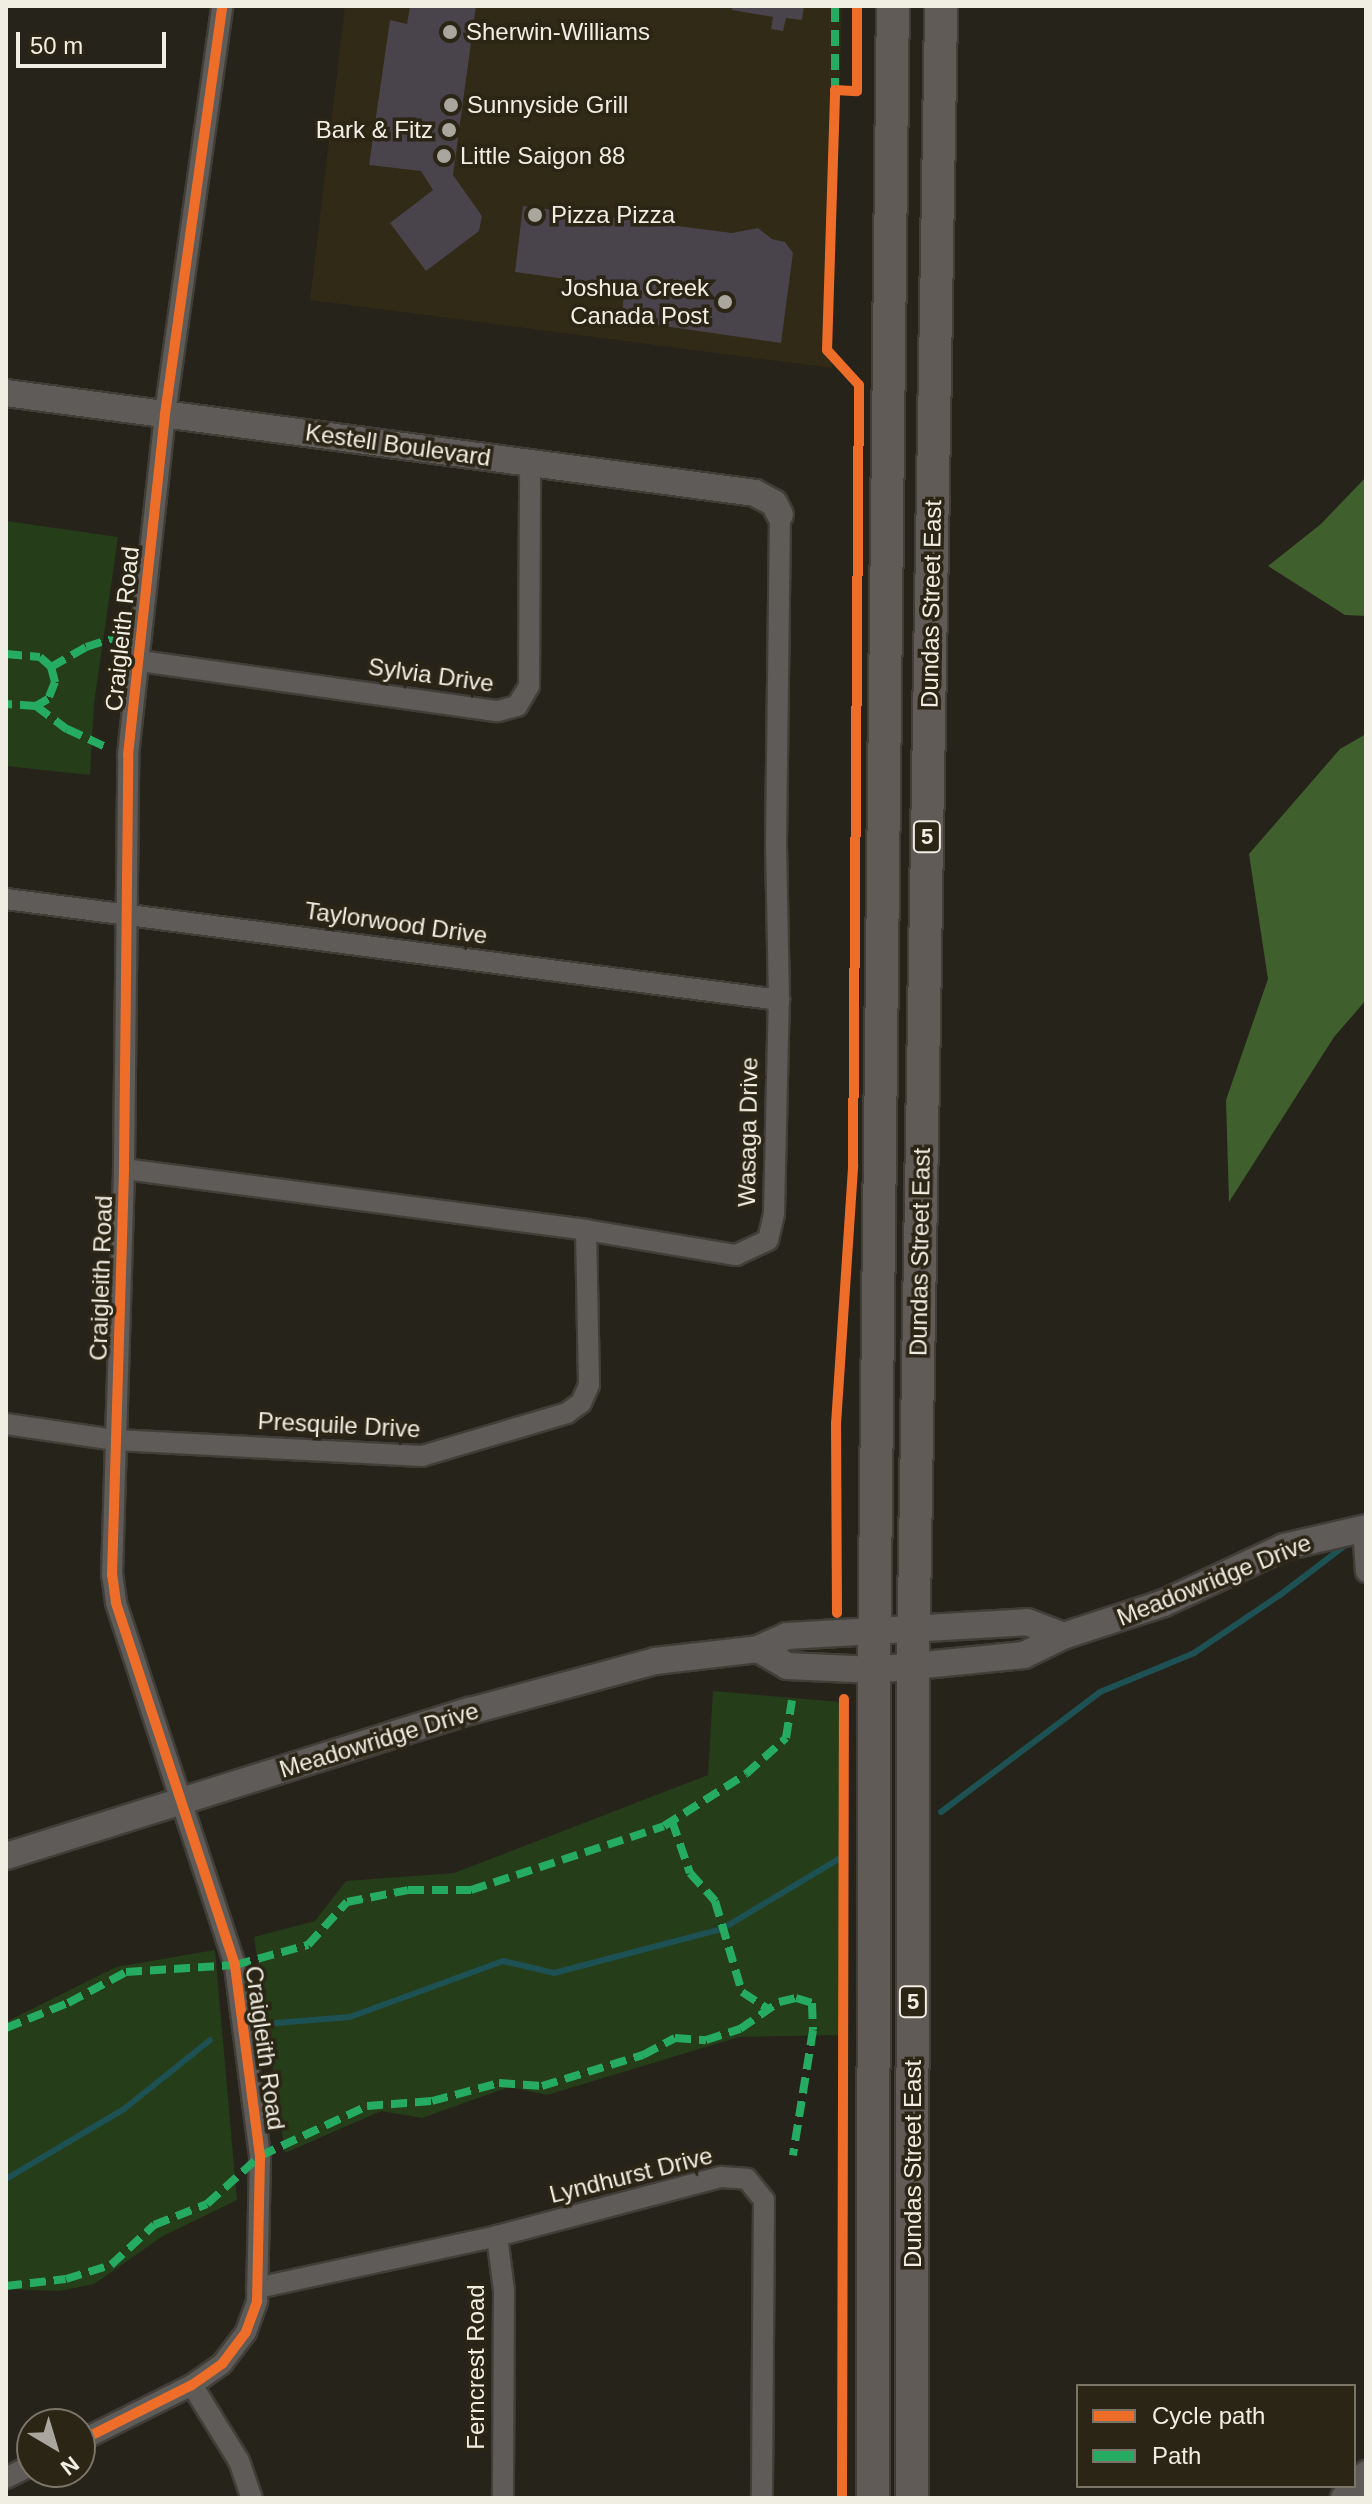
<!DOCTYPE html>
<style>
body{margin:0}
#map{position:relative;width:1372px;height:2504px;overflow:hidden;background:#26231b;font-family:Arial,sans-serif}
div>[style]{position:absolute}
[style*='--x']{left:calc(var(--x)*1px);top:calc(var(--y)*1px);width:calc(var(--w)*1px);rotate:calc(var(--a)*1deg)}
.built>*{inset:0;background:#302a16}
.green>*{inset:0;background:#253d18}
.forest>*{inset:0;background:#3f602d}
.stream>*{height:6px;margin:-3px;padding:0 3px;transform-origin:3px;border-radius:3px;background:#1e5153}
.building>*{inset:0;background:#49434b}
.roads{filter:drop-shadow(2px 0 #413e38) drop-shadow(-2px 0 #413e38) drop-shadow(0 2px #413e38) drop-shadow(0 -2px #413e38)}
.minor>*{height:20px;margin:-10px;padding:0 10px;transform-origin:10px;border-radius:10px;background:#5e5b58}
.tertiary>*{height:26px;margin:-13px;padding:0 13px;transform-origin:13px;border-radius:13px;background:#5e5b58}
.primary>*{height:32px;margin:-16px;padding:0 16px;transform-origin:16px;border-radius:16px;background:#605b57}
.quiet>*{height:8px;margin-top:-4px;transform-origin:0;background:repeating-linear-gradient(90deg,#26ab63 0 16px,transparent 0 24px)}
.cycleway>*{height:10px;margin:-5px;padding:0 5px;transform-origin:5px;border-radius:5px;background:#ee6e29}
.dots>*{width:22px;height:22px;translate:-50% -50%;box-sizing:border-box;border:4px solid #2b2516;border-radius:50%}
span{translate:-50% -50%;white-space:nowrap;text-align:center;line-height:1.15;-webkit-text-stroke:7px #2b2516;paint-order:stroke}
.shield-label span{padding:2px 6px;background:#2b2516;border:2px solid;border-radius:6px;-webkit-text-stroke-width:0}
.shield-label{font-size:22px;color:#f0ede3;font-weight:700}
.poi-label{font-size:24px;color:#f0ede3}
.left{translate:0 -50%;text-align:left}
.right{translate:-100% -50%;text-align:right}
.street-label{font-size:24px;color:#f0ede3}
.frame{position:absolute;inset:0;border:8px solid #f0ede3;pointer-events:none}
.legend{position:absolute;left:1076px;top:2384px;width:280px;height:104px;box-sizing:border-box;background:#2b2516;border:2px solid #7a7568;margin:0;padding:10px 14px;list-style:none;font-size:24px;color:#f0ede3}
.legend li{display:flex;align-items:center;gap:16px;height:40px}
.legend b{width:40px;border:2px solid #7a7568}
.north{position:absolute;left:16px;top:2408px;width:80px;height:80px;box-sizing:border-box;background:#2b2516;border:2px solid #7a7568;border-radius:50%;rotate:142deg;font-size:22px;font-weight:700;line-height:32px;text-align:center;color:#f0ede3}
.north::after{content:'';display:block;margin:auto;width:28px;height:36px;background:#a9a69d;clip-path:polygon(50% 0,100% 100%,50% 72%,0 100%)}
.scale{position:absolute;left:16px;top:32px;width:150px;height:36px;box-sizing:border-box;border:4px solid #f0ede3;border-top:0;padding-left:10px;font-size:24px;line-height:28px;white-space:nowrap;color:#f0ede3;-webkit-text-stroke:6px #2b2516;paint-order:stroke}
</style>
<div id="map">
<div class="built">
<div style="clip-path:polygon(345px 6px,842px 6px,832px 368px,310px 300px)"></div>
</div>
<div class="green">
<div style="clip-path:polygon(6px 521px,118px 537px,94px 704px,90px 775px,6px 766px)"></div>
<div style="clip-path:polygon(713px 1691px,841px 1702px,840px 2035px,739px 2037px,547px 2095px,509px 2087px,422px 2118px,381px 2111px,285px 2153px,254px 1937px,315px 1921px,346px 1881px,454px 1873px,708px 1775px)"></div>
<div style="clip-path:polygon(215px 1950px,237px 2200px,163px 2236px,94px 2284px,59px 2291px,6px 2289px,6px 2022px,116px 1967px)"></div>
</div>
<div class="forest">
<div style="clip-path:polygon(1366px 477px,1366px 616px,1345px 615px,1268px 566px,1321px 524px)"></div>
<div style="clip-path:polygon(1366px 734px,1366px 1000px,1334px 1037px,1229px 1202px,1226px 1100px,1268px 979px,1249px 854px,1340px 749px)"></div>
</div>
<div class="stream">
<div style="--x:941;--y:1812;--w:199;--a:-37"></div>
<div style="--x:1100;--y:1692;--w:102;--a:-22.5"></div>
<div style="--x:1194;--y:1653;--w:104;--a:-34"></div>
<div style="--x:1280;--y:1595;--w:84;--a:-37.3"></div>
<div style="--x:276;--y:2023;--w:74;--a:-4.6"></div>
<div style="--x:350;--y:2017;--w:163;--a:-20.1"></div>
<div style="--x:503;--y:1961;--w:52;--a:13.2"></div>
<div style="--x:554;--y:1973;--w:174;--a:-14.7"></div>
<div style="--x:722;--y:1929;--w:144;--a:-31"></div>
<div style="--x:6;--y:2179;--w:137;--a:-30.7"></div>
<div style="--x:124;--y:2109;--w:110;--a:-38.7"></div>
</div>
<div class="building">
<div style="clip-path:polygon(410px 6px,476px 6px,453px 175px,482px 216px,479px 231px,426px 271px,390px 223px,433px 190px,421px 171px,369px 165px,390px 20px,407px 24px)"></div>
<div style="clip-path:polygon(732px 6px,804px 6px,802px 20px,786px 18px,783px 31px,771px 29px,773px 17px,732px 10px)"></div>
<div style="clip-path:polygon(523px 206px,732px 233px,758px 228px,772px 239px,785px 242px,793px 253px,781px 343px,622px 320px,624px 287px,515px 272px)"></div>
</div>
<div class="roads">
<div class="minor">
<div style="--x:140;--y:661;--w:361;--a:8"></div>
<div style="--x:498;--y:711;--w:20;--a:-15"></div>
<div style="--x:517;--y:706;--w:23;--a:-59"></div>
<div style="--x:529;--y:686;--w:223;--a:-89.7"></div>
<div style="--x:6;--y:899;--w:780;--a:7.44"></div>
<div style="--x:124;--y:1169;--w:466;--a:7.5"></div>
<div style="--x:586;--y:1230;--w:152;--a:9.5"></div>
<div style="--x:736;--y:1255;--w:35;--a:-25"></div>
<div style="--x:768;--y:1240;--w:28;--a:-77"></div>
<div style="--x:774;--y:1213;--w:213;--a:-88.7"></div>
<div style="--x:779;--y:1000;--w:156;--a:-91.1"></div>
<div style="--x:776;--y:844;--w:329;--a:-89.3"></div>
<div style="--x:6;--y:1424;--w:111;--a:8.3"></div>
<div style="--x:116;--y:1440;--w:306;--a:3"></div>
<div style="--x:422;--y:1456;--w:151;--a:-16.5"></div>
<div style="--x:567;--y:1413;--w:17;--a:-36"></div>
<div style="--x:581;--y:1403;--w:20;--a:-66"></div>
<div style="--x:589;--y:1385;--w:155;--a:-91.1"></div>
<div style="--x:1363;--y:1528;--w:44;--a:86.1"></div>
<div style="--x:497;--y:2236;--w:55;--a:82.7"></div>
<div style="--x:504;--y:2291;--w:207;--a:90.3"></div>
<div style="--x:257;--y:2288;--w:246;--a:-12.2"></div>
<div style="--x:497;--y:2236;--w:232;--a:-14.8"></div>
<div style="--x:721;--y:2177;--w:26;--a:4"></div>
<div style="--x:747;--y:2179;--w:27;--a:51"></div>
<div style="--x:764;--y:2200;--w:298;--a:90.4"></div>
<div style="--x:192;--y:2385;--w:89;--a:58.3"></div>
<div style="--x:239;--y:2461;--w:39;--a:71"></div>
<div style="--x:80;--y:2441;--w:125;--a:-26.6"></div>
<div style="--x:192;--y:2385;--w:37;--a:-35"></div>
<div style="--x:222;--y:2364;--w:40;--a:-53"></div>
<div style="--x:246;--y:2332;--w:33;--a:-70"></div>
<div style="--x:257;--y:2301;--w:145;--a:-88.8"></div>
<div style="--x:260;--y:2156;--w:193;--a:-97.5"></div>
<div style="--x:235;--y:1965;--w:382;--a:-108.2"></div>
<div style="--x:116;--y:1602;--w:27;--a:-98"></div>
<div style="--x:112;--y:1575;--w:406;--a:-88.3"></div>
<div style="--x:124;--y:1169;--w:414;--a:-89.4"></div>
<div style="--x:128;--y:755;--w:343;--a:-83.8"></div>
<div style="--x:165;--y:414;--w:412;--a:-82"></div>
<div style="--x:6;--y:2478;--w:29;--a:-27"></div>
</div>
<div class="tertiary">
<div style="--x:6;--y:393;--w:756;--a:7.6"></div>
<div style="--x:755;--y:493;--w:21;--a:28"></div>
<div style="--x:774;--y:503;--w:13;--a:63"></div>
<div style="--x:758;--y:1649;--w:34;--a:30"></div>
<div style="--x:787;--y:1666;--w:87;--a:2.6"></div>
<div style="--x:874;--y:1670;--w:151;--a:-5.7"></div>
<div style="--x:1024;--y:1655;--w:43;--a:-26"></div>
<div style="--x:1063;--y:1636;--w:106;--a:-18.1"></div>
<div style="--x:1164;--y:1603;--w:132;--a:-25"></div>
<div style="--x:1284;--y:1547;--w:84;--a:-13"></div>
<div style="--x:6;--y:1856;--w:486;--a:-17.4"></div>
<div style="--x:470;--y:1711;--w:192;--a:-15.1"></div>
<div style="--x:655;--y:1661;--w:104;--a:-6.6"></div>
<div style="--x:758;--y:1649;--w:32;--a:-24"></div>
<div style="--x:787;--y:1636;--w:240;--a:-3.3"></div>
<div style="--x:1027;--y:1622;--w:39;--a:21"></div>
<div style="--x:1344;--y:2498;--w:33;--a:-47"></div>
</div>
<div class="primary">
<div style="--x:873;--y:2498;--w:828;--a:-89.93"></div>
<div style="--x:874;--y:1670;--w:1664;--a:-89.35"></div>
<div style="--x:912;--y:2498;--w:831;--a:-89.93"></div>
<div style="--x:913;--y:1667;--w:1661;--a:-89.03"></div>
</div>
</div>
<div class="quiet">
<div style="--x:835;--y:6;--w:84;--a:90"></div>
<div style="--x:6;--y:654;--w:34;--a:5"></div>
<div style="--x:40;--y:657;--w:15;--a:42"></div>
<div style="--x:51;--y:667;--w:16;--a:75"></div>
<div style="--x:55;--y:682;--w:18;--a:112"></div>
<div style="--x:48;--y:699;--w:14;--a:150"></div>
<div style="--x:36;--y:706;--w:30;--a:-176"></div>
<div style="--x:51;--y:667;--w:40;--a:-29.7"></div>
<div style="--x:86;--y:647;--w:35;--a:-18"></div>
<div style="--x:36;--y:706;--w:39;--a:37"></div>
<div style="--x:67;--y:729;--w:43;--a:24.8"></div>
<div style="--x:672;--y:1821;--w:55;--a:70.9"></div>
<div style="--x:690;--y:1873;--w:38;--a:48"></div>
<div style="--x:715;--y:1901;--w:95;--a:73.5"></div>
<div style="--x:742;--y:1992;--w:31;--a:33"></div>
<div style="--x:6;--y:2028;--w:67;--a:-22"></div>
<div style="--x:68;--y:2003;--w:66;--a:-28.1"></div>
<div style="--x:126;--y:1972;--w:109;--a:-3.7"></div>
<div style="--x:235;--y:1965;--w:76;--a:-15.3"></div>
<div style="--x:308;--y:1945;--w:58;--a:-47.8"></div>
<div style="--x:347;--y:1902;--w:62;--a:-11.1"></div>
<div style="--x:408;--y:1890;--w:63;--a:0"></div>
<div style="--x:471;--y:1890;--w:203;--a:-18.3"></div>
<div style="--x:664;--y:1826;--w:97;--a:-32.4"></div>
<div style="--x:746;--y:1774;--w:54;--a:-42"></div>
<div style="--x:786;--y:1738;--w:38;--a:-81"></div>
<div style="--x:6;--y:2286;--w:60;--a:-6.7"></div>
<div style="--x:66;--y:2279;--w:47;--a:-17.3"></div>
<div style="--x:111;--y:2265;--w:59;--a:-42.9"></div>
<div style="--x:154;--y:2225;--w:57;--a:-21.6"></div>
<div style="--x:207;--y:2204;--w:72;--a:-42.2"></div>
<div style="--x:260;--y:2156;--w:118;--a:-25"></div>
<div style="--x:367;--y:2106;--w:65;--a:-4.4"></div>
<div style="--x:432;--y:2101;--w:69;--a:-15"></div>
<div style="--x:499;--y:2083;--w:43;--a:4"></div>
<div style="--x:542;--y:2086;--w:106;--a:-17.1"></div>
<div style="--x:643;--y:2055;--w:36;--a:-28"></div>
<div style="--x:675;--y:2038;--w:31;--a:4"></div>
<div style="--x:706;--y:2040;--w:36;--a:-18"></div>
<div style="--x:740;--y:2029;--w:47;--a:-34.7"></div>
<div style="--x:779;--y:2002;--w:17;--a:-13"></div>
<div style="--x:796;--y:1998;--w:17;--a:17"></div>
<div style="--x:812;--y:2003;--w:27;--a:88"></div>
<div style="--x:813;--y:2030;--w:127;--a:99.1"></div>
</div>
<div class="cycleway">
<div style="--x:837;--y:1613;--w:189;--a:-90.3"></div>
<div style="--x:836;--y:1424;--w:260;--a:-86.2"></div>
<div style="--x:853;--y:1165;--w:780;--a:-89.56"></div>
<div style="--x:859;--y:385;--w:47;--a:-132.4"></div>
<div style="--x:827;--y:350;--w:260;--a:-88.2"></div>
<div style="--x:835;--y:90;--w:22;--a:3"></div>
<div style="--x:857;--y:91;--w:85;--a:-90"></div>
<div style="--x:80;--y:2441;--w:125;--a:-26.6"></div>
<div style="--x:192;--y:2385;--w:37;--a:-35"></div>
<div style="--x:222;--y:2364;--w:40;--a:-53"></div>
<div style="--x:246;--y:2332;--w:33;--a:-70"></div>
<div style="--x:257;--y:2301;--w:145;--a:-88.8"></div>
<div style="--x:260;--y:2156;--w:193;--a:-97.5"></div>
<div style="--x:235;--y:1965;--w:382;--a:-108.2"></div>
<div style="--x:116;--y:1602;--w:27;--a:-98"></div>
<div style="--x:112;--y:1575;--w:406;--a:-88.3"></div>
<div style="--x:124;--y:1169;--w:414;--a:-89.4"></div>
<div style="--x:128;--y:755;--w:343;--a:-83.8"></div>
<div style="--x:165;--y:414;--w:412;--a:-82"></div>
<div style="--x:842;--y:2498;--w:799;--a:-89.86"></div>
</div>
<div class="dots">
<div style="left:450px;top:32px;background:#a9a69d"></div>
<div style="left:451px;top:105px;background:#a9a69d"></div>
<div style="left:449px;top:130px;background:#a9a69d"></div>
<div style="left:444px;top:156px;background:#a9a69d"></div>
<div style="left:535px;top:215px;background:#a9a69d"></div>
<div style="left:725px;top:302px;background:#a9a69d"></div>
</div>
<div class="shield-label">
<span style="left:927px;top:837px">5</span>
<span style="left:913px;top:2002px">5</span>
</div>
<div class="poi-label">
<span class="left" style="left:466px;top:32px">Sherwin-Williams</span>
<span class="left" style="left:467px;top:105px">Sunnyside Grill</span>
<span class="right" style="left:433px;top:130px">Bark &amp; Fitz</span>
<span class="left" style="left:460px;top:156px">Little Saigon 88</span>
<span class="left" style="left:551px;top:215px">Pizza Pizza</span>
<span class="right" style="left:709px;top:302px">Joshua Creek<br>Canada Post</span>
</div>
<div class="street-label">
<span style="left:398px;top:445px;rotate:8deg">Kestell Boulevard</span>
<span style="left:931px;top:604px;rotate:-89deg">Dundas Street East</span>
<span style="left:122px;top:629px;rotate:-84deg">Craigleith Road</span>
<span style="left:431px;top:675px;rotate:8deg">Sylvia Drive</span>
<span style="left:396px;top:923px;rotate:8deg">Taylorwood Drive</span>
<span style="left:748px;top:1132px;rotate:-89deg">Wasaga Drive</span>
<span style="left:920px;top:1252px;rotate:-89deg">Dundas Street East</span>
<span style="left:101px;top:1278px;rotate:-88deg">Craigleith Road</span>
<span style="left:339px;top:1425px;rotate:3deg">Presquile Drive</span>
<span style="left:1214px;top:1580px;rotate:-22deg">Meadowridge Drive</span>
<span style="left:379px;top:1740px;rotate:-17deg">Meadowridge Drive</span>
<span style="left:265px;top:2048px;rotate:82deg">Craigleith Road</span>
<span style="left:913px;top:2164px;rotate:-90deg">Dundas Street East</span>
<span style="left:631px;top:2175px;rotate:-14deg">Lyndhurst Drive</span>
<span style="left:476px;top:2367px;rotate:-90deg">Ferncrest Road</span>
</div>
<div class="frame"></div>
<ul class="legend">
<li><b style="height:10px;background:#ee6e29"></b>Cycle path</li>
<li><b style="height:10px;background:#26ab63"></b>Path</li>
</ul>
<div class="north">N</div>
<div class="scale">50 m</div>
</div>
